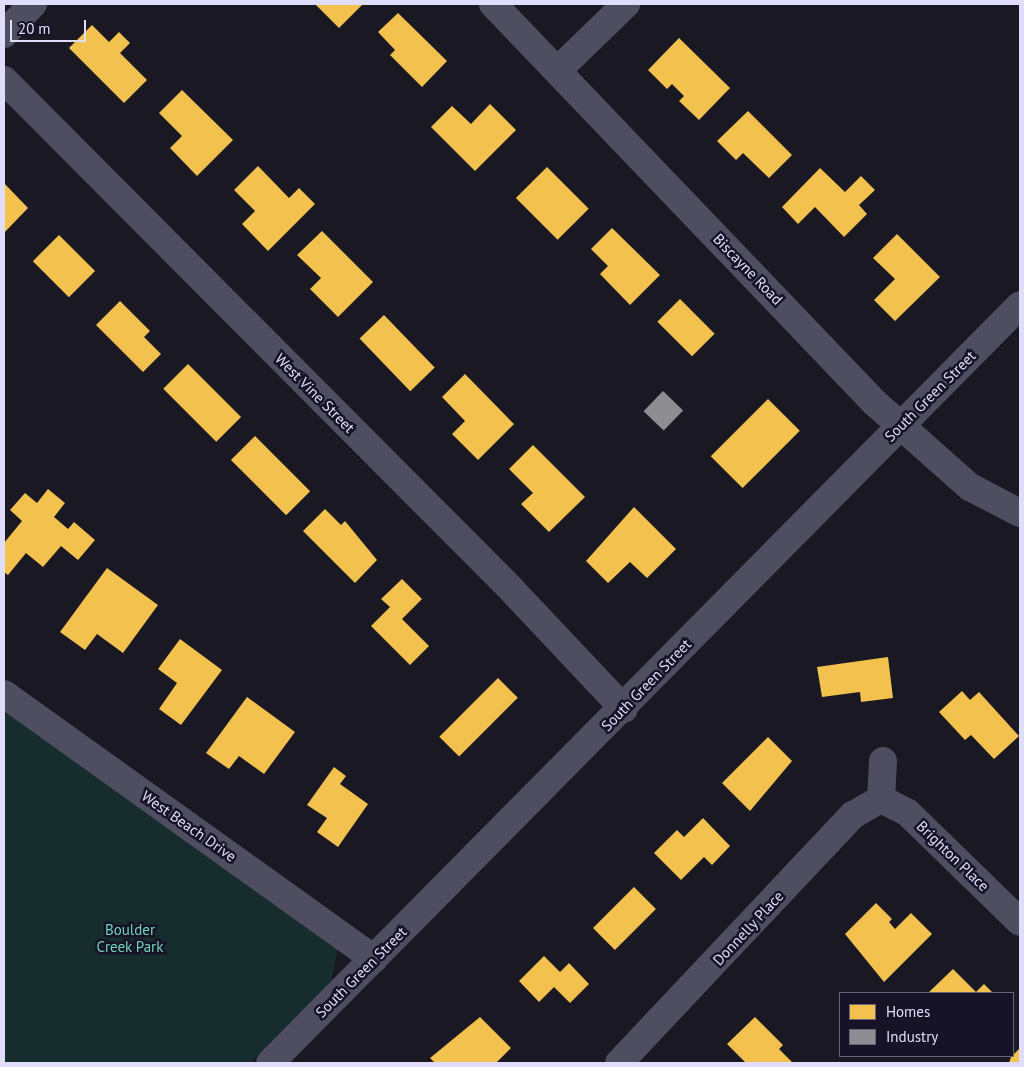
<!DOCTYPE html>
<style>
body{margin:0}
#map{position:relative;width:1024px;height:1067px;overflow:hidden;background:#1a1822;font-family:"PT Sans",sans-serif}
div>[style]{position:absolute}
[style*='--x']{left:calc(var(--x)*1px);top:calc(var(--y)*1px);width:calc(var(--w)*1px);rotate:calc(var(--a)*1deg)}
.green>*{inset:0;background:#172d2d}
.homes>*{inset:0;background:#f2c14e;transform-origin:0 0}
.industry>*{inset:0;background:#8d8d92;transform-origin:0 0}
.minor>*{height:28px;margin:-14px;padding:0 14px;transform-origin:14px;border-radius:14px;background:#4f4e61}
span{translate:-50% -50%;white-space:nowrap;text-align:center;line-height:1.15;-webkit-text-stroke:5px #161327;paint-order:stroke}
.street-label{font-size:15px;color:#e0ddfb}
.park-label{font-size:15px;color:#70d4bb}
.frame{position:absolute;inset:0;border:5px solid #e0ddfb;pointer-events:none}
.legend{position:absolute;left:839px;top:992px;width:175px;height:65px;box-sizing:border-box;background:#161327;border:1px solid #67647c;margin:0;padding:6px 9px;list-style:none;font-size:15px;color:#e0ddfb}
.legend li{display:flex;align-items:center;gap:10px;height:25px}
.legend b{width:25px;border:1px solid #67647c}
.scale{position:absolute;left:10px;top:20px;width:76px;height:22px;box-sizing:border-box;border:2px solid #e0ddfb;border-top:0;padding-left:6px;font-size:15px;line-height:18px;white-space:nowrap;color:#e0ddfb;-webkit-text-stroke:4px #161327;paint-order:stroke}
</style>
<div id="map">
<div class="green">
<div style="clip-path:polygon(4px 694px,341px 933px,330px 987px,250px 1063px,4px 1063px)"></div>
</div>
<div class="homes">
<div style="clip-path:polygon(315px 4px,363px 4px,339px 28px)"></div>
<div style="clip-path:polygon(398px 13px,447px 61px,422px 87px,390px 55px,395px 50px,378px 32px)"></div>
<div style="clip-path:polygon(92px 25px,109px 42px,119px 32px,130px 43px,120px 53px,147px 80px,124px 103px,69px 48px)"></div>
<div style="clip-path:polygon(679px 38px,730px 88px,699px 120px,679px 101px,684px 96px,672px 84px,667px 89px,648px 70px)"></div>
<div style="clip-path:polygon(182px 90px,233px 140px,197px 176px,170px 148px,182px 136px,159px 113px)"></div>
<div style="clip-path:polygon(490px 104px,516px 130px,475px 171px,431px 127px,452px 106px,471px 124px)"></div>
<div style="clip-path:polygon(748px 111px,792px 155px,769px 178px,743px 153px,736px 160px,717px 141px)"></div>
<div style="clip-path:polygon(258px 166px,289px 198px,299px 188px,315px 204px,268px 251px,242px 224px,255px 211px,234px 190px)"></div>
<div style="left:547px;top:167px;width:59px;height:44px;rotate:45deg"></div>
<div style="clip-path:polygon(820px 168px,845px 192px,861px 176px,875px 190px,859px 205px,867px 214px,844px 237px,815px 207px,798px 224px,782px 207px)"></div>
<div style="clip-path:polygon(4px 183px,28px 208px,4px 233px)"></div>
<div style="clip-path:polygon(612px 228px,660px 275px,630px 305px,600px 274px,608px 266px,591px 249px)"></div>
<div style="clip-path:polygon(322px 231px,373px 282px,338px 317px,310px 289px,321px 278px,297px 255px)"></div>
<div style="clip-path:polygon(897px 234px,940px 277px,895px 321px,874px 300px,895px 279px,873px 258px)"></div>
<div style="left:59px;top:235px;width:51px;height:37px;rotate:45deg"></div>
<div style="left:680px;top:299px;width:49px;height:32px;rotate:45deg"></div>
<div style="clip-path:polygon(120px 301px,150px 331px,144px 337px,161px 354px,143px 372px,96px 325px)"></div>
<div style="left:384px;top:315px;width:73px;height:34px;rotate:46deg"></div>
<div style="left:188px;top:364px;width:75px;height:35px;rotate:45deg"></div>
<div style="clip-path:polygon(465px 374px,514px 424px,478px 460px,452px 434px,465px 421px,442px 397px)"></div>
<div style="left:768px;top:399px;width:45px;height:81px;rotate:45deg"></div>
<div style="left:255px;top:436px;width:78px;height:34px;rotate:45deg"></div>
<div style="clip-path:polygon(533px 445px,585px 497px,549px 532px,521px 504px,533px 493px,509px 469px)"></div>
<div style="clip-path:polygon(48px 489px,65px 503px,54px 517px,68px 529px,74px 522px,95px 540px,78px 560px,61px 546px,43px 567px,26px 553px,8px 575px,4px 572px,4px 543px,22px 521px,10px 510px,25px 493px,37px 503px)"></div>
<div style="clip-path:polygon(634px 507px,676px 549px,647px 578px,630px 562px,608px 583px,586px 561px)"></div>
<div style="clip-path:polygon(325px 509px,341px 525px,345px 521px,377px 560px,355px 583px,303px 531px)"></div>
<div style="clip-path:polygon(107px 568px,158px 605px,123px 653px,97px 634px,85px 650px,60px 632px)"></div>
<div style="clip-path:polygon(402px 579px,422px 599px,402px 619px,429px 646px,410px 665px,371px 626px,390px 607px,381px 599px)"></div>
<div style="clip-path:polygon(180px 639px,222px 670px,181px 725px,159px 709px,177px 683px,158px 669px)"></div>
<div style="clip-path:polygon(888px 657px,893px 698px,861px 702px,860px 692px,822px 697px,817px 667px)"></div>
<div style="left:498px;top:678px;width:28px;height:83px;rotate:45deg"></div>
<div style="clip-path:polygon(962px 691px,970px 700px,979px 692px,1019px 736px,994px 759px,971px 735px,965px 740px,939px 712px)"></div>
<div style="clip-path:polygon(247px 697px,295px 732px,264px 774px,239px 756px,229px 769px,206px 753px)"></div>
<div style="clip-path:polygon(768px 737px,792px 761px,750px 811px,722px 783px)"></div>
<div style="clip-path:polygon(334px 767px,346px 776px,340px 784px,368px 804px,338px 847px,317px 832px,327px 818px,307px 805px)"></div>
<div style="clip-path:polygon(703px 818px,730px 846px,712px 865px,704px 857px,681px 880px,654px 853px,677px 830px,684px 837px)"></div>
<div style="left:634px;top:887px;width:31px;height:58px;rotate:45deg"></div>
<div style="clip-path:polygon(876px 903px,892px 919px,889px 922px,895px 929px,911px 913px,932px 934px,884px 982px,845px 934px)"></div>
<div style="clip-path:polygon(544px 956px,560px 972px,569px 963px,589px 984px,570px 1003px,554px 987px,539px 1002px,519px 981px)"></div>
<div style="clip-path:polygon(953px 969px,976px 992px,984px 984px,993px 993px,928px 993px)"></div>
<div style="clip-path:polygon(480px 1017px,511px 1048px,496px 1063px,435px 1063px,430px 1058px)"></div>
<div style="clip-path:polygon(755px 1017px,783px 1045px,779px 1049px,793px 1063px,746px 1063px,727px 1044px)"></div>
<div style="clip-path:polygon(1020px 1048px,1020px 1063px,1009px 1063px,1011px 1057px)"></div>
</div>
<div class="industry">
<div style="left:663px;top:391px;width:28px;height:28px;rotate:44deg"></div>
</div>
<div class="minor">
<div style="--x:493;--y:4;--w:552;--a:46.25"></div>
<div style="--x:875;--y:403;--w:127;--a:41.5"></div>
<div style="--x:970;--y:487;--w:56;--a:27.5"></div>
<div style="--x:4;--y:34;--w:42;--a:-46"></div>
<div style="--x:558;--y:70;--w:95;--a:-44.1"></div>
<div style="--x:4;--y:80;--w:717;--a:45.11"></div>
<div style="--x:510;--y:588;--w:166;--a:46.7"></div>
<div style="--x:4;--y:694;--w:455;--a:35.6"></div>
<div style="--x:881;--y:799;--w:30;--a:27"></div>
<div style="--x:908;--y:813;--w:156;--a:44.2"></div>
<div style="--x:881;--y:799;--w:38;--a:-87"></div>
<div style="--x:270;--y:1063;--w:1066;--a:-45.3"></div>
<div style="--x:619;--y:1063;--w:341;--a:-46.7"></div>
<div style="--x:853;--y:815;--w:32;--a:-30"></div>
</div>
<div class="street-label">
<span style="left:748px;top:269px;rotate:46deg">Biscayne Road</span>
<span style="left:315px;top:393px;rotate:45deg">West Vine Street</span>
<span style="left:930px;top:396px;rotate:-45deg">South Green Street</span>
<span style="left:646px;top:685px;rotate:-46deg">South Green Street</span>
<span style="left:189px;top:826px;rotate:35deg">West Beach Drive</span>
<span style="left:953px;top:856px;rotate:44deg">Brighton Place</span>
<span style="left:748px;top:928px;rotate:-47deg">Donnelly Place</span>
<span style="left:361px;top:972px;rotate:-45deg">South Green Street</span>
</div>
<div class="park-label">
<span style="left:130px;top:938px">Boulder<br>Creek Park</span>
</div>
<div class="frame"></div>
<ul class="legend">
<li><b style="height:14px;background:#f2c14e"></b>Homes</li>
<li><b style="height:14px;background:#8d8d92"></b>Industry</li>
</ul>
<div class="scale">20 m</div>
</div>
